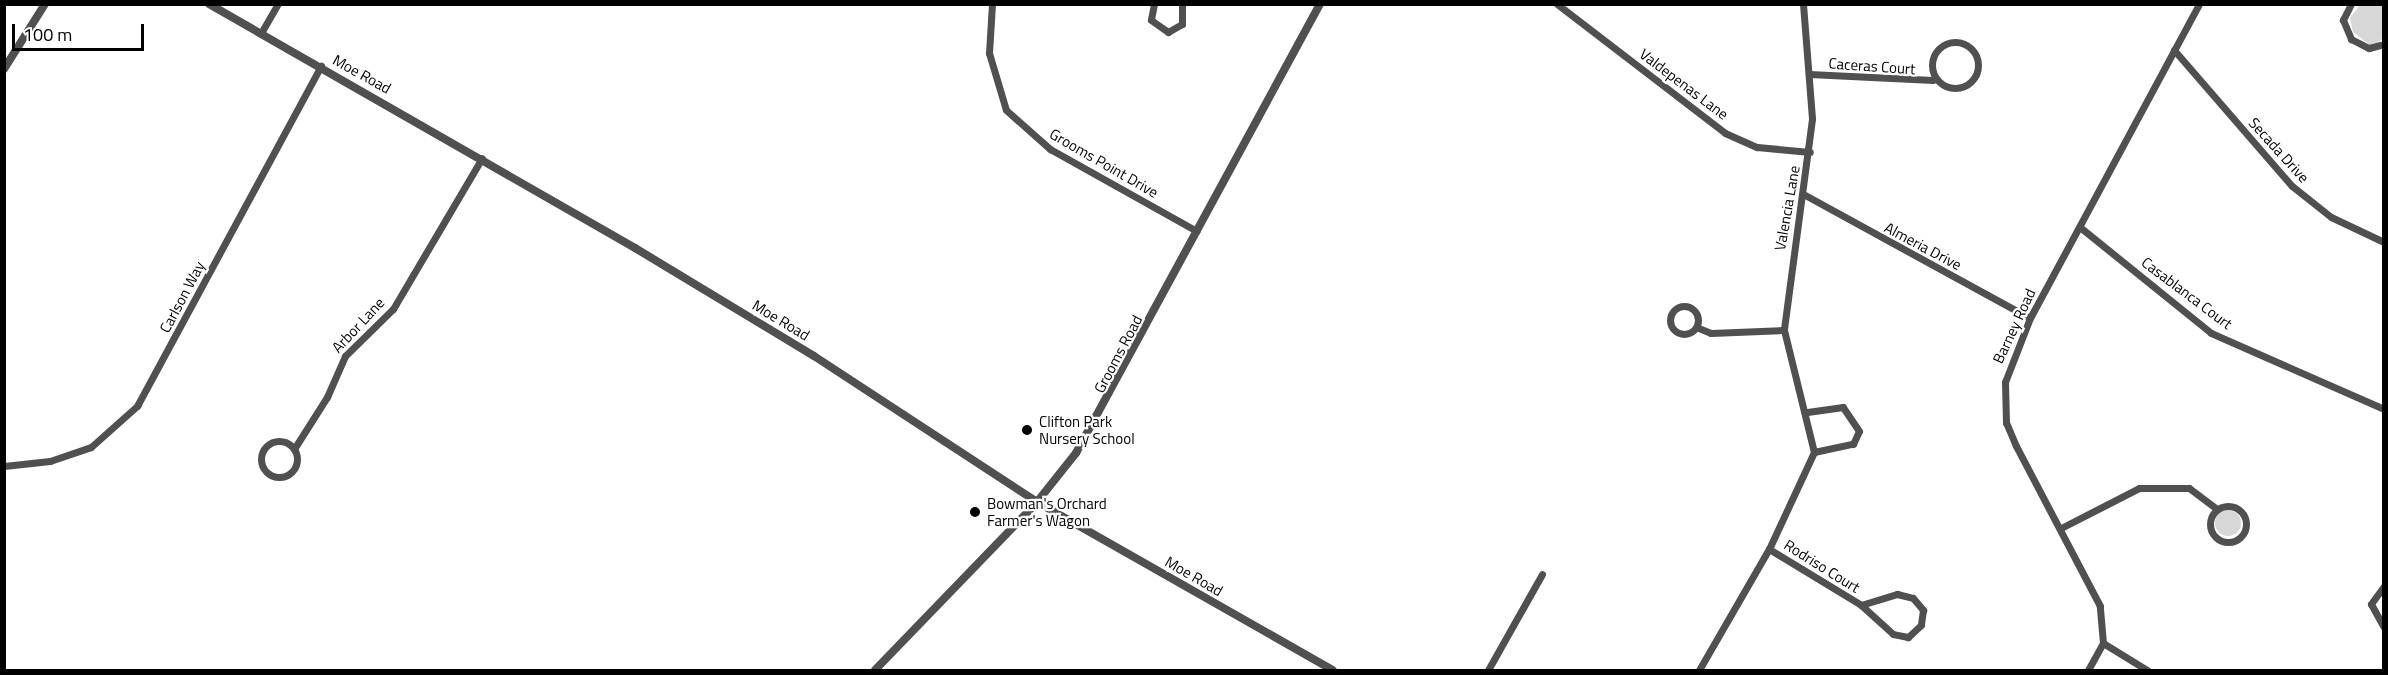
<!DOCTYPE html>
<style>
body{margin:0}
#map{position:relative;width:2388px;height:675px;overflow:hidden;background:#fff;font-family:"Titillium Web",sans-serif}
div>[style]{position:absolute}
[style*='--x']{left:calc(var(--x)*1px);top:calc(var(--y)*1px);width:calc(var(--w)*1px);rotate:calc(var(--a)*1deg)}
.green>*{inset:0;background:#d7d7d7}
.round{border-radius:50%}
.minor>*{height:7px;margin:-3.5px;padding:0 3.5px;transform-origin:3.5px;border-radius:3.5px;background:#505050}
.minor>.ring{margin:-3.5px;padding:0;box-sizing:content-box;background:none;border:7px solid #505050;border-radius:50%}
.tertiary>*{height:8px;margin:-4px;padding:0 4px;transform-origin:4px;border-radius:4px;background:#505050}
.dots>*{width:16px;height:16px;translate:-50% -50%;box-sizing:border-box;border:3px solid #fff;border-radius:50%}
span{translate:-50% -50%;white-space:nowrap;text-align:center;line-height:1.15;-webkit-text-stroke:4.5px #fff;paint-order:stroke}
.street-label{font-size:15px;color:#000}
.poi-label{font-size:15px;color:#000}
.left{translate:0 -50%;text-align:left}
.frame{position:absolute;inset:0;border:6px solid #000;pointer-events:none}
.scale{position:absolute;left:12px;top:24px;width:132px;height:27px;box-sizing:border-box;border:3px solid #000;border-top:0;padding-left:8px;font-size:18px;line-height:21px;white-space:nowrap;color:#000;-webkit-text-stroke:4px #fff;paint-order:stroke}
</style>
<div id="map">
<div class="green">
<div style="clip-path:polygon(2360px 5px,2383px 5px,2383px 38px,2378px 43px,2370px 45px,2353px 32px,2350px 18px)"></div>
<div class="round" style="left:2215px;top:510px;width:26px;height:26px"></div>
</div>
<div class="minor">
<div style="--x:992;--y:4;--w:49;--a:93.5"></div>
<div style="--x:989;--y:53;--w:59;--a:73.4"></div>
<div style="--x:1006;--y:110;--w:59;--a:41.6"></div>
<div style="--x:1050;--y:149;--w:168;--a:29.2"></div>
<div style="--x:1154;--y:4;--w:16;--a:101"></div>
<div style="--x:1151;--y:20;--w:21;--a:35"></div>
<div style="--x:1168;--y:32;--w:16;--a:-30"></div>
<div style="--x:1182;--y:24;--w:20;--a:-90"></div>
<div style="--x:1557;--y:4;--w:212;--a:37.5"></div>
<div style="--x:1725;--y:133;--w:35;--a:24"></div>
<div style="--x:1757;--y:147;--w:53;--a:5.4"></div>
<div style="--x:1803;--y:4;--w:115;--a:85.5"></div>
<div style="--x:1812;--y:119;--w:213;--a:97.6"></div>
<div style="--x:1784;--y:330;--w:126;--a:76.2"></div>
<div style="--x:2351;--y:4;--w:18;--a:117"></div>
<div style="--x:2343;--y:20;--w:21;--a:67"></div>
<div style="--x:2351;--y:39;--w:20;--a:27"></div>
<div style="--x:2369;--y:48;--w:16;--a:-15"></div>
<div style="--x:261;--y:33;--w:34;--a:-60"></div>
<div class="ring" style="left:1932px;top:42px;width:39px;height:39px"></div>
<div style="--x:2174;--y:50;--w:180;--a:49.1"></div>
<div style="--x:2292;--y:186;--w:50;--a:38.5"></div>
<div style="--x:2331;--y:217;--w:59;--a:25.3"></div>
<div style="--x:1809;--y:74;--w:124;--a:2.8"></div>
<div style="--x:1805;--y:195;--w:256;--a:28.7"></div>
<div style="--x:2081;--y:228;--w:167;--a:38.9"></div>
<div style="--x:2211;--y:333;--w:189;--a:23.7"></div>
<div class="ring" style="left:1670px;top:306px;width:21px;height:21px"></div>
<div style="--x:1696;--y:327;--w:16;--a:22"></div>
<div style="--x:1711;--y:333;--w:73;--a:-2.4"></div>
<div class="ring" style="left:261px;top:441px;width:29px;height:29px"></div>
<div style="--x:294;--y:449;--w:62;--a:-57.6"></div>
<div style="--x:327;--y:397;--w:45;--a:-66.3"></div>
<div style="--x:345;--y:356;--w:67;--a:-44.4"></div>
<div style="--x:393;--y:309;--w:175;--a:-59.5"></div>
<div style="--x:4;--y:466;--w:46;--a:-6.2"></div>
<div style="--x:50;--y:461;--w:43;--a:-18.9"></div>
<div style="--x:91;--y:447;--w:62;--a:-41.7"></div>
<div style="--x:137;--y:406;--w:387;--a:-61.6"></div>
<div class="ring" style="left:2210px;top:506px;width:29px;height:29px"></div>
<div style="--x:2061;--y:528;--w:88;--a:-27.1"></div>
<div style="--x:2139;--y:488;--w:50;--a:0"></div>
<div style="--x:2189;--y:488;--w:35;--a:37"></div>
<div style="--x:1769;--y:549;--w:108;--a:31.3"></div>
<div style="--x:2384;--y:586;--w:22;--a:126"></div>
<div style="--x:2371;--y:604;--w:26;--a:61"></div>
<div style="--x:1897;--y:594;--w:16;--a:14"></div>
<div style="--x:1913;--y:598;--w:16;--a:50"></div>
<div style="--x:1923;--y:610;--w:15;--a:98"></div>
<div style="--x:1921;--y:625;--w:18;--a:137"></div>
<div style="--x:1908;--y:637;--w:15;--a:-169"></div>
<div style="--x:1893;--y:634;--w:43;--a:-137.8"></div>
<div style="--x:1861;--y:605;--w:38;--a:-17"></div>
<div style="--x:2103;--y:643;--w:52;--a:31.5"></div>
<div style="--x:1488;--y:670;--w:110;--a:-60.6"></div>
<div style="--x:1699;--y:670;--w:140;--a:-60"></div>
<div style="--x:1769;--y:549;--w:107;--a:-65.1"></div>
<div style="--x:1814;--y:452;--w:40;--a:-12"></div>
<div style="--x:1853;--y:444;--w:14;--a:-65"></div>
<div style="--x:1859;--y:431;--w:29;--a:-124"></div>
<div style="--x:1843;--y:407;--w:36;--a:172"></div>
<div style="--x:2088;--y:670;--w:31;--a:-61"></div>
<div style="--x:2103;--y:643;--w:37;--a:-95"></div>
<div style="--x:2100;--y:606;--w:181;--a:-117.7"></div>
<div style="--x:2016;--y:446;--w:25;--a:-113"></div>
<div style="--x:2006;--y:423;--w:41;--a:-91.4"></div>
<div style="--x:2005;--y:382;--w:69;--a:-68.7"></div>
<div style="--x:2030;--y:318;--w:357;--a:-61.7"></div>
</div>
<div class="tertiary">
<div style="--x:209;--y:4;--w:491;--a:29.8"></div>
<div style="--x:635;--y:248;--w:209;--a:31.1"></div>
<div style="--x:814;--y:356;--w:267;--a:33.2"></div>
<div style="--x:1037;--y:502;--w:340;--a:29.6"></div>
<div style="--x:4;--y:69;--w:77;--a:-57.8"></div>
<div style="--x:875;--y:670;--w:233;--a:-46"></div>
<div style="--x:1037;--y:502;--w:63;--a:-51.5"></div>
<div style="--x:1076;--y:453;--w:511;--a:-61.48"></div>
</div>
<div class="dots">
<div style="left:1027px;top:430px;background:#000"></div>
<div style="left:975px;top:512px;background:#000"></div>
</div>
<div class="street-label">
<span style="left:1872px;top:66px;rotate:4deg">Caceras Court</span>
<span style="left:362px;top:74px;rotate:29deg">Moe Road</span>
<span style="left:1684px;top:84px;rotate:37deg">Valdepenas Lane</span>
<span style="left:2279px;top:150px;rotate:48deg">Secada Drive</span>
<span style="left:1104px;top:163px;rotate:30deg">Grooms Point Drive</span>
<span style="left:1787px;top:208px;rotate:-80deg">Valencia Lane</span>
<span style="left:1923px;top:246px;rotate:28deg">Almeria Drive</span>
<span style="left:2187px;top:293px;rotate:37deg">Casablanca Court</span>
<span style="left:182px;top:297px;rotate:-62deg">Carlson Way</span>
<span style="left:781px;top:320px;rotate:31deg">Moe Road</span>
<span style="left:358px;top:325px;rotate:-47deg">Arbor Lane</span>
<span style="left:2014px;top:326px;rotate:-65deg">Barney Road</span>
<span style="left:1118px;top:354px;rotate:-62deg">Grooms Road</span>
<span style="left:1822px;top:566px;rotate:32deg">Rodriso Court</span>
<span style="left:1194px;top:576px;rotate:30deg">Moe Road</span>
</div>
<div class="poi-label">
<span class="left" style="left:1039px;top:430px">Clifton Park<br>Nursery School</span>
<span class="left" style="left:987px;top:512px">Bowman's Orchard<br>Farmer's Wagon</span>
</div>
<div class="frame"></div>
<div class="scale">100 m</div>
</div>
